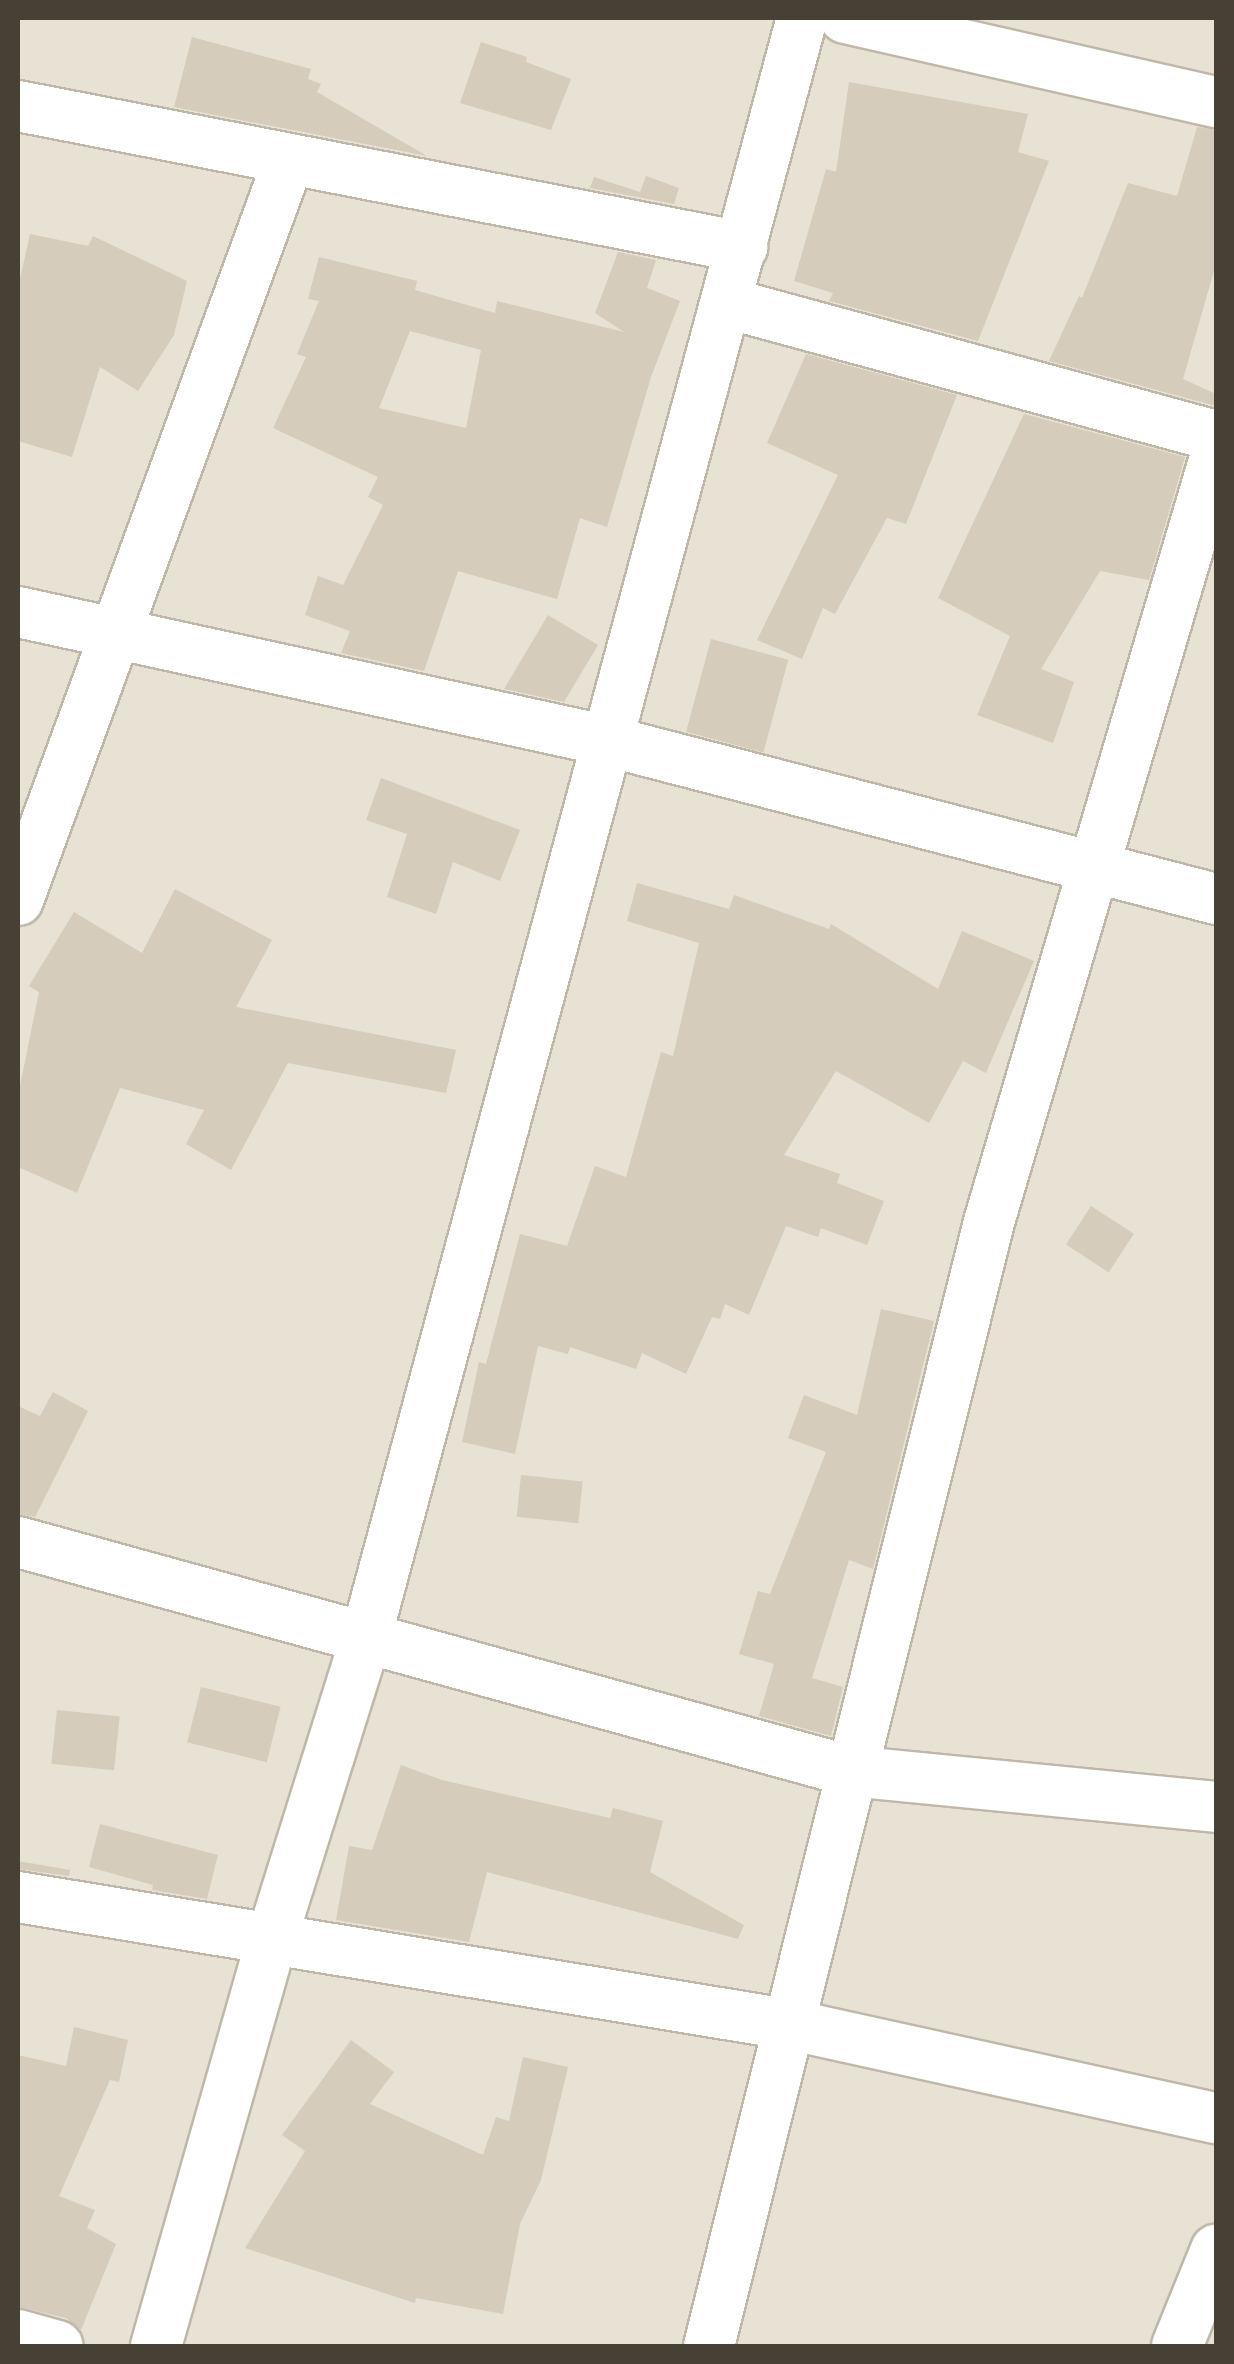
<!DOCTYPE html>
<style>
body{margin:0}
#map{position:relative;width:1234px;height:2364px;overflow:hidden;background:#f3f0e6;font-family:"Open Sans",sans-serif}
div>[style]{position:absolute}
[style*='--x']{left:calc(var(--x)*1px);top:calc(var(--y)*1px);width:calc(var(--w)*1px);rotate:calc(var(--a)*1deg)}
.residential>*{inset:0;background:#e7e2d4;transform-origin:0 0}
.building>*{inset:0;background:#d5ccbb;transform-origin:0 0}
.roads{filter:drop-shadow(2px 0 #bfb8a8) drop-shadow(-2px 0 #bfb8a8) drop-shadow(0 2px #bfb8a8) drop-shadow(0 -2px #bfb8a8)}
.minor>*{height:50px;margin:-25px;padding:0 25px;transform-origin:25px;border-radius:25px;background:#fff}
span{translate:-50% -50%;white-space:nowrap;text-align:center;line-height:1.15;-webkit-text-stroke:8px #fff;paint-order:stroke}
.frame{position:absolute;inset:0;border:20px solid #464035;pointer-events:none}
</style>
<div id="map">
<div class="residential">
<div style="left:18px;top:18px;width:1198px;height:2328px"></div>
</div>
<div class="building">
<div style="clip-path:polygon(192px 37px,311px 69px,308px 79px,321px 84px,317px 92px,427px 156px,174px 107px)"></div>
<div style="clip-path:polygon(481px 42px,527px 57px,526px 62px,571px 79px,551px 130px,460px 103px)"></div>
<div style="clip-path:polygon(849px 82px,1028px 114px,1018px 152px,1049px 161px,978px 341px,829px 301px,833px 293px,794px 281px,826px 169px,836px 172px)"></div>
<div style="clip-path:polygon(1197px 127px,1216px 130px,1216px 264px,1183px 379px,1216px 394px,1216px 406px,1049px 361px,1079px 296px,1082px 298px,1128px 183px,1177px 196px)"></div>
<div style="clip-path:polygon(646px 176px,679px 188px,674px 204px,590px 188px,594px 177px,640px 192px)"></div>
<div style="clip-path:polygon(30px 234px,88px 246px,93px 236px,187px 281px,174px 335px,138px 391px,100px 367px,72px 457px,18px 441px,18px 288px)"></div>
<div style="clip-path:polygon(evenodd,618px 252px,656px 260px,647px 288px,680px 301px,651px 377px,607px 527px,580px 518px,557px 599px,458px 571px,424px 671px,341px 653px,350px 631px,305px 615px,318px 576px,343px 585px,383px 505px,368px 497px,378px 477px,273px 428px,306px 357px,297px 354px,319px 301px,308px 299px,319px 257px,417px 281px,415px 290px,495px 313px,497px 301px,624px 332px,595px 313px,618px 252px,410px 331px,481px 350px,466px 428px,379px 408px,410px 331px)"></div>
<div style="clip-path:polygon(806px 354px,957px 395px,906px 524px,887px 518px,835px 614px,823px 608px,802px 659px,757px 640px,838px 475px,767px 443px)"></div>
<div style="clip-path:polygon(1024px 414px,1185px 457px,1149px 580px,1100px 571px,1041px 669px,1074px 682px,1053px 743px,977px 715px,1010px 636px,938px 598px)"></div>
<div style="clip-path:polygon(548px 615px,598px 645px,564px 702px,504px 689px)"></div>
<div style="left:711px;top:639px;width:80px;height:96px;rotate:15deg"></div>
<div style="clip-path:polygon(381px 778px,520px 830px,500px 881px,453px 862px,436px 914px,387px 897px,407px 834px,366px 820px)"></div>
<div style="clip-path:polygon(637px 883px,729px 909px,734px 895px,829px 929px,831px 924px,938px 989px,962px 931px,1034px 961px,986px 1073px,963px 1061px,929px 1123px,836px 1071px,784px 1155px,840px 1174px,837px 1183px,884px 1201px,867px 1245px,821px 1228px,818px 1237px,786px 1226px,749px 1315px,725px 1304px,720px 1319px,712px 1317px,686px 1374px,642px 1353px,636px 1369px,570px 1347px,568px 1354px,538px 1346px,515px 1454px,462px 1442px,479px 1362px,486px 1364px,520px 1234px,567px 1246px,595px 1166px,626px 1177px,661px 1052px,673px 1056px,699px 943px,627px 921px)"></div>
<div style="clip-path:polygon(175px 889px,272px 940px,236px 1007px,456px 1050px,446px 1093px,288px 1063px,231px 1170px,186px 1144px,204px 1110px,120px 1088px,77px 1193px,18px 1167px,18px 1096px,39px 992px,29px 986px,74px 912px,142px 953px)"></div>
<div style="left:1091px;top:1206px;width:51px;height:46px;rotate:33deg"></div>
<div style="clip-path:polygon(881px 1309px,934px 1321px,873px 1569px,849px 1560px,812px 1678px,843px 1687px,831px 1736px,759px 1716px,774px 1664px,739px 1654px,758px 1591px,770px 1594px,826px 1452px,788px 1438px,804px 1395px,857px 1415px)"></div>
<div style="clip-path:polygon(53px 1392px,88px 1411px,35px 1517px,18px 1514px,18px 1406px,40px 1416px)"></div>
<div style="left:521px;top:1475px;width:62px;height:42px;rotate:6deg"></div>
<div style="left:201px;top:1687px;width:82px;height:57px;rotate:14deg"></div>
<div style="left:57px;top:1710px;width:63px;height:54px;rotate:6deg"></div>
<div style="clip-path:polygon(401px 1765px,442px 1780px,610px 1818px,613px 1808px,663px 1821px,650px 1872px,744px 1925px,738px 1939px,487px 1872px,469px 1942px,336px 1920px,349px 1846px,372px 1850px)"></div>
<div style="clip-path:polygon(100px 1824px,218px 1855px,207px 1899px,152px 1890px,153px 1885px,89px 1867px)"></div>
<div style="clip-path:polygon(18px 1861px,70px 1870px,69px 1876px,18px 1869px)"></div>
<div style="clip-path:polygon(74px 2027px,128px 2040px,119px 2082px,110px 2080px,59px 2196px,95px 2210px,87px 2228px,116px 2244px,81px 2330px,66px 2318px,18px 2307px,18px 2055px,66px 2066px)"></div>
<div style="clip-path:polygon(351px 2040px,394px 2072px,370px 2104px,483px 2155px,496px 2117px,509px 2121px,523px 2057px,568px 2067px,541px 2180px,520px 2224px,503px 2314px,416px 2298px,415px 2303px,245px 2248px,305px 2151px,282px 2135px)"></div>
</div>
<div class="roads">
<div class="minor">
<div style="--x:845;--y:18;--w:380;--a:12.8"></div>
<div style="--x:18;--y:106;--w:738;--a:11.02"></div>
<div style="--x:727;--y:303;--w:507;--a:15.22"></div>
<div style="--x:18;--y:612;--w:604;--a:12.33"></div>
<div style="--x:608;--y:741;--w:628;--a:14.57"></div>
<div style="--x:18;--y:900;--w:786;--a:-69.9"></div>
<div style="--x:18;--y:1542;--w:863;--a:15.39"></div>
<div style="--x:850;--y:1771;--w:368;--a:5.6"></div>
<div style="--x:18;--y:1897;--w:785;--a:9.39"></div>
<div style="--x:792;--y:2025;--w:434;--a:12.4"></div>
<div style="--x:18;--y:2335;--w:41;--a:15.4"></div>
<div style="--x:156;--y:2346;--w:421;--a:-74.1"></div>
<div style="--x:271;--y:1941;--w:314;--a:-72.6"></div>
<div style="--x:365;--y:1641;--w:1681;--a:-74.93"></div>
<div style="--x:709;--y:2346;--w:1158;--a:-76.01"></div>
<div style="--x:989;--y:1222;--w:801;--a:-73.53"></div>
<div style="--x:1177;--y:2346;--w:104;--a:-67.9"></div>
</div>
</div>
<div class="frame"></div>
</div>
